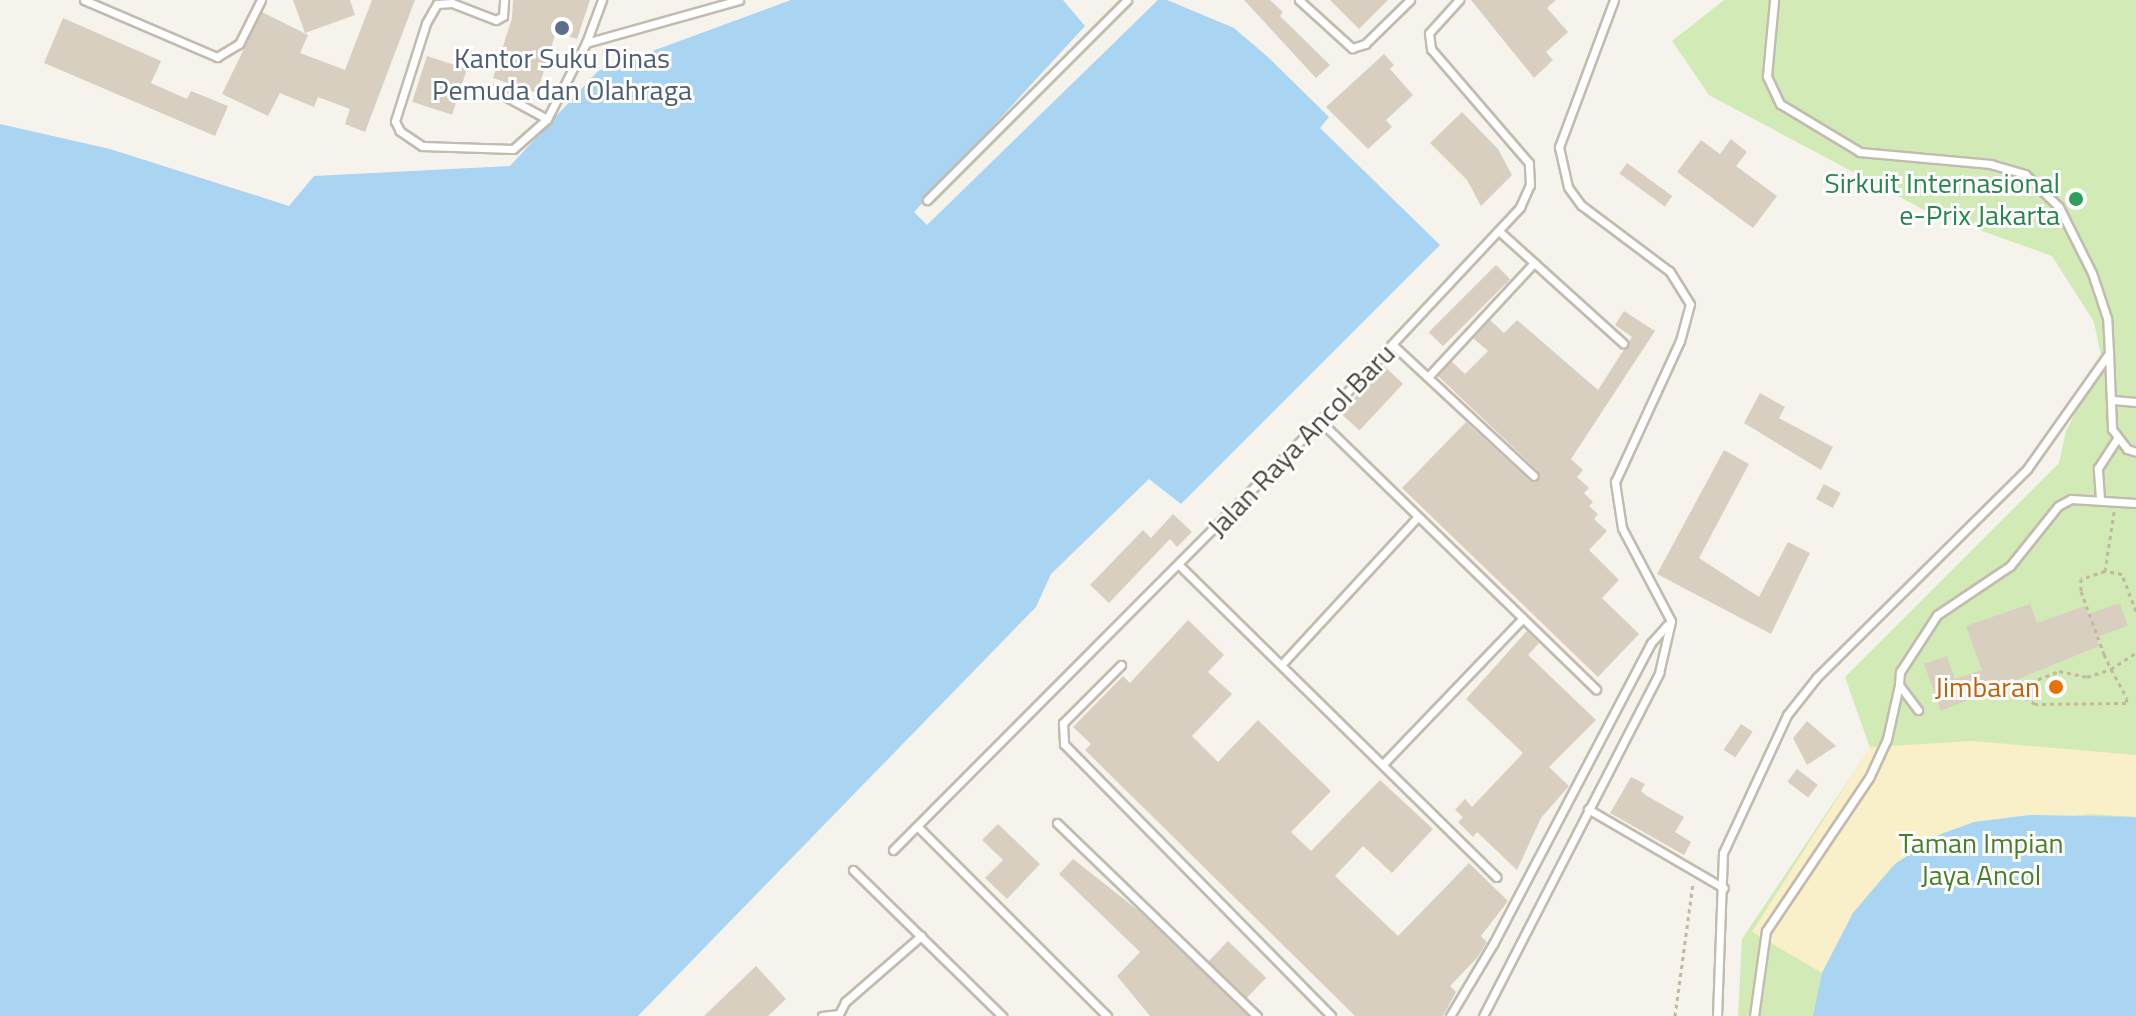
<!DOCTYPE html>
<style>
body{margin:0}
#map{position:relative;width:2136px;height:1016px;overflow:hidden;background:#f6f3ec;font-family:"Titillium Web",sans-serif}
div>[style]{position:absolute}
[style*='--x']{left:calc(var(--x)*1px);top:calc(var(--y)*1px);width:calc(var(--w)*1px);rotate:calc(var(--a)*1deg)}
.green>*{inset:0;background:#d2eab5}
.sand>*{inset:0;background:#f9efc9}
.water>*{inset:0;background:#a9d4f2}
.building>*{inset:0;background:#d8cfc1;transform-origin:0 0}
.path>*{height:3px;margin-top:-1.5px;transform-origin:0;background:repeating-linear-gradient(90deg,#c4b79f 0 4px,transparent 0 8px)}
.roads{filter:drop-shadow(2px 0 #c2bbae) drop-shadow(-2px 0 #c2bbae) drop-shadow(0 2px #c2bbae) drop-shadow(0 -2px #c2bbae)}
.service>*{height:7px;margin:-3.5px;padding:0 3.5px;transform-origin:3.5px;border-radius:3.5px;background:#fff}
.dots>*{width:22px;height:22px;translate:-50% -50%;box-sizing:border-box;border:4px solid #fff;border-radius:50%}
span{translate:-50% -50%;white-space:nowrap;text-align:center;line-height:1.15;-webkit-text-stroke:6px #fff;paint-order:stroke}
.service-label{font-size:28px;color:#4e5e75}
.leisure-label{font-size:28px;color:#27864d}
.right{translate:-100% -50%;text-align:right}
.street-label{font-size:28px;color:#4b4439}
.food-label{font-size:28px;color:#c56008}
.park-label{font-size:28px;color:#4a7f2a}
</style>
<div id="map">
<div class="green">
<div style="clip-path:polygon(1724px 0,2136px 0,2136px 1016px,1738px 1016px,1742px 939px,1870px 748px,1845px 677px,2059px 463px,2066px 431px,2102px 361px,2094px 322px,2052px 256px,1926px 211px,1709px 95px,1672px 41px)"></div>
</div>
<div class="sand">
<div style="clip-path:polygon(1972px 741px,2136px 755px,2136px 817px,2088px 814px,1941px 834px,1895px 864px,1877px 884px,1853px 913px,1822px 973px,1752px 932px,1870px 747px)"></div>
</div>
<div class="water">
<div style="clip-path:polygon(791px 0,1063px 0,1085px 26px,914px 212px,927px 225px,1158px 0,1167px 0,1234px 28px,1269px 58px,1329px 117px,1320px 128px,1440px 245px,1181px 504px,1149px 479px,1051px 574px,1036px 607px,638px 1016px,0 1016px,0 124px,110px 149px,289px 206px,314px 176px,510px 166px,598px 71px)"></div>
<div style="clip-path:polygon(2030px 815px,2136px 817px,2136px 1016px,1813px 1016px,1822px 973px,1853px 913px,1895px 864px,1941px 834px,1974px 822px)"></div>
</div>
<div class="building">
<div style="clip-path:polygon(293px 0,350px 0,355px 15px,305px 33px)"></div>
<div style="clip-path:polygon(372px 0,415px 0,365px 132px,345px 124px,350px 109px,318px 97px,314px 107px,280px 93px,268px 116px,222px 94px,262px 12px,308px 35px,300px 53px,345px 70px)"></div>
<div style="clip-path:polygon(513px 0,590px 0,577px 39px,556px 32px,537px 93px,493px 78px,512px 18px)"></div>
<div style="clip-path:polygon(1244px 0,1270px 0,1283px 12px,1280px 16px,1330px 65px,1316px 78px)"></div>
<div style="clip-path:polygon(1330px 0,1388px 0,1359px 29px)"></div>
<div style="clip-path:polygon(1471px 0,1556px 0,1547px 8px,1568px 32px,1546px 52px,1553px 60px,1534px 78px)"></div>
<div style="clip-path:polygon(63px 18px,161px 61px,151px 83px,187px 99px,191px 91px,228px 106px,215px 136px,44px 63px)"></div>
<div style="clip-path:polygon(1384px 54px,1394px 65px,1390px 69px,1413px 95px,1386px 120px,1392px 127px,1368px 149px,1326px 107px)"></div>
<div style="left:427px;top:56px;width:42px;height:48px;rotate:18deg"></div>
<div style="clip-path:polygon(1462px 112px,1498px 149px,1512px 175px,1481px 206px,1467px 180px,1430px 143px)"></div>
<div style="clip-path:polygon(1731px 139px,1747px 152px,1736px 166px,1777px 196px,1753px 228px,1677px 172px,1701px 140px,1720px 154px)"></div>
<div style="left:1627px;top:163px;width:56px;height:13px;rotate:36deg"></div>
<div style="left:1496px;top:265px;width:20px;height:95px;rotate:45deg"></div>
<div style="clip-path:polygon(1624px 311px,1655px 331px,1571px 459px,1583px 470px,1577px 477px,1589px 488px,1584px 493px,1593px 502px,1589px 506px,1598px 514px,1594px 519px,1607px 531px,1589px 550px,1619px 580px,1602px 598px,1639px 634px,1598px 677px,1402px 488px,1466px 422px,1530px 481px,1538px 481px,1538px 471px,1438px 376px,1451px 361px,1465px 374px,1488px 351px,1473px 338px,1490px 320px,1504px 333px,1517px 320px,1598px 390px,1632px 337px,1615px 325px)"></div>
<div style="left:1384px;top:366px;width:26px;height:64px;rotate:43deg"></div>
<div style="clip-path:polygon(1760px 393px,1785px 407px,1779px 418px,1833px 447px,1821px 470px,1744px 423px)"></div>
<div style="clip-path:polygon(1724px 450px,1749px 464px,1699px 558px,1759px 597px,1788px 542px,1810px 553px,1771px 634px,1657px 574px)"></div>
<div style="left:1824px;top:484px;width:19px;height:17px;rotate:28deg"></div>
<div style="clip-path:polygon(1173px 514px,1192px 532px,1177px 547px,1170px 539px,1109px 603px,1090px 585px,1143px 530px,1151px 538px)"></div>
<div style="clip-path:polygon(2120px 603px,2128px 626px,2096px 637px,2099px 646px,1941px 711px,1924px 664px,1947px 656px,1955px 679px,1982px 670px,1966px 626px,2030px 604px,2037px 623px,2085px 606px,2088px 614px)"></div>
<div style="clip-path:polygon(1188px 620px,1224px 655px,1208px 672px,1232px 694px,1192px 736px,1218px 762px,1258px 720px,1331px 791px,1291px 832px,1311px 851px,1380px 780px,1433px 829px,1392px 873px,1363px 846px,1335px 876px,1398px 936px,1469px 863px,1508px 901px,1481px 936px,1487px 942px,1477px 958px,1450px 986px,1456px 992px,1443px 1016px,1355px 1016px,1085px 750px,1091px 744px,1073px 727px,1123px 676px,1130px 683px)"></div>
<div style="clip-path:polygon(1527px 631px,1539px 643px,1528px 655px,1596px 720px,1549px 767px,1569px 786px,1541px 818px,1517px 870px,1477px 832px,1473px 837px,1458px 822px,1463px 817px,1455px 810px,1465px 799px,1472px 807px,1523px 753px,1466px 699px)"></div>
<div style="clip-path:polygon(1807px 721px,1836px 746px,1807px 765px,1793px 738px)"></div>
<div style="left:1741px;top:724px;width:14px;height:31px;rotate:34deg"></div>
<div style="left:1797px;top:769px;width:26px;height:16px;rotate:37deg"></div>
<div style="clip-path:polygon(1631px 777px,1645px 784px,1641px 791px,1647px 796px,1684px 817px,1675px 832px,1691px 842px,1684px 855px,1610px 813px)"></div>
<div style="clip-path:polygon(998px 824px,1040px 864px,1007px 899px,985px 878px,1003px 860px,982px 840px)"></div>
<div style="clip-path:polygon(1073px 859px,1139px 911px,1248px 1016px,1150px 1016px,1117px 976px,1140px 952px,1059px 874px)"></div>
<div style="left:1228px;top:941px;width:53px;height:28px;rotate:44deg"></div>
<div style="clip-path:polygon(756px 966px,786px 999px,768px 1016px,704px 1016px)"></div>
</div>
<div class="path">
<div style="--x:2105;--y:571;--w:60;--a:-81.3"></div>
<div style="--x:2136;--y:611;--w:40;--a:-111"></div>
<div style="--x:2122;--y:574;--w:17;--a:-170"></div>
<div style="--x:2105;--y:571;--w:25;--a:162"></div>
<div style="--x:2081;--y:579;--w:12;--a:90"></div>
<div style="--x:2081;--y:591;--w:67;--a:69.9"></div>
<div style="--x:2104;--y:654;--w:17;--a:65"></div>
<div style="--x:2111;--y:669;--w:33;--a:61"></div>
<div style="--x:2127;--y:698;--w:5;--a:101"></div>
<div style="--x:2126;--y:703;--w:91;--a:179.4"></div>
<div style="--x:2035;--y:704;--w:19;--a:-145"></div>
<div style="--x:2019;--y:693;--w:9;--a:-63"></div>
<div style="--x:2023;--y:685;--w:39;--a:-21"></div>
<div style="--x:2059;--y:671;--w:29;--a:12"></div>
<div style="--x:2087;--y:677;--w:25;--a:-18"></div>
<div style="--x:2111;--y:669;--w:30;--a:-33"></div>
<div style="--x:1675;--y:1016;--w:134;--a:-82.3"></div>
</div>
<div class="roads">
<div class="service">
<div style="--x:84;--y:0;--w:145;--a:23.2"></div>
<div style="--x:217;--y:57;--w:26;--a:-31"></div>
<div style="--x:239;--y:44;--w:49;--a:-63.4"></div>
<div style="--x:1299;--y:0;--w:72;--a:42.2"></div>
<div style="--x:1352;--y:48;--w:14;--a:-17"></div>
<div style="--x:1365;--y:44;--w:63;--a:-44.4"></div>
<div style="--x:586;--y:43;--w:46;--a:-69.6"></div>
<div style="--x:490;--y:88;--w:65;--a:28.5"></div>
<div style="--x:547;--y:119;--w:45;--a:138.6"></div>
<div style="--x:513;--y:149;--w:91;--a:-178.1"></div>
<div style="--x:422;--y:146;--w:27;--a:-146"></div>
<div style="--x:400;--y:131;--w:11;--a:-117"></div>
<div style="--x:395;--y:121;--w:103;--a:-72.4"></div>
<div style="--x:426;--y:23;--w:22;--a:-60"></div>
<div style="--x:437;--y:4;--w:15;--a:-4"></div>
<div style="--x:452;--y:3;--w:47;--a:21.1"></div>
<div style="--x:496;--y:20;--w:8;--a:-30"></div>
<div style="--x:503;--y:16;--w:16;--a:-86"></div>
<div style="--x:547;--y:119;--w:85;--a:-62.8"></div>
<div style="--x:586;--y:43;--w:159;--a:-15.7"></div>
<div style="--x:927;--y:200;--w:283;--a:-45"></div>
<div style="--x:1500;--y:232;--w:166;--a:42.1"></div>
<div style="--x:1393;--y:345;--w:192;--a:42.9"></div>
<div style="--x:2109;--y:353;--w:76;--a:87.7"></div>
<div style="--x:2112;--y:429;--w:25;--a:53"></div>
<div style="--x:2127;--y:449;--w:9;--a:18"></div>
<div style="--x:1428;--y:377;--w:156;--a:-47.1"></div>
<div style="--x:2113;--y:400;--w:23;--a:5"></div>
<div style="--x:1320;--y:421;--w:385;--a:44.2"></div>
<div style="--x:2100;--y:499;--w:31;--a:-94"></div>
<div style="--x:2098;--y:468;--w:35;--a:-57"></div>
<div style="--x:1179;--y:565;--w:445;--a:44.5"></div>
<div style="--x:1282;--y:664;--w:197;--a:-47.3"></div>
<div style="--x:1121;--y:665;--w:82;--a:135"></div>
<div style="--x:1063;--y:723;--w:21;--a:87"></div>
<div style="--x:1064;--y:744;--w:381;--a:45.5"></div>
<div style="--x:1918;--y:710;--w:31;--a:-127"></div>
<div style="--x:1899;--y:685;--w:13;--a:-86"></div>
<div style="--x:1900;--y:672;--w:68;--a:-57"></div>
<div style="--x:1937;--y:615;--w:88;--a:-33.9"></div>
<div style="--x:2010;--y:566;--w:77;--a:-51.3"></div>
<div style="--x:2058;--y:506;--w:15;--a:-28"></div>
<div style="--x:2071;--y:499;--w:65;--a:3.5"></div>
<div style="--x:1383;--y:764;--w:202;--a:-46.2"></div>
<div style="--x:1588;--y:809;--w:157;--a:30.2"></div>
<div style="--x:1057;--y:823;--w:278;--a:44"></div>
<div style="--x:919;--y:828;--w:266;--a:45"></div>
<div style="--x:893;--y:850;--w:605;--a:-45.13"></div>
<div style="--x:1320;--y:421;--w:293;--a:-46.9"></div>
<div style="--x:1520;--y:207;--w:24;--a:-66"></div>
<div style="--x:1530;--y:185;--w:22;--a:-93"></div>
<div style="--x:1529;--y:163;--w:150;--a:-130.7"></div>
<div style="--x:1431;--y:49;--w:16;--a:-97"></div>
<div style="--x:1429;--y:33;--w:45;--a:-47.7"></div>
<div style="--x:853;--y:870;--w:209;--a:44.4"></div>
<div style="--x:822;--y:1016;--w:17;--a:-7"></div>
<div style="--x:838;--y:1016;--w:16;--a:-63"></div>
<div style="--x:845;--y:1002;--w:101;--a:-41"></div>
<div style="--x:1450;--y:1016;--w:84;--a:-59.2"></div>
<div style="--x:1493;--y:944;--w:340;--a:-62.3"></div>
<div style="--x:1651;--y:643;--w:25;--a:-48"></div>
<div style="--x:1483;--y:1016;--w:386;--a:-62.8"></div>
<div style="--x:1659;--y:673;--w:53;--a:-77"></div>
<div style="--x:1671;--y:621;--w:105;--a:-117.8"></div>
<div style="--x:1622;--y:528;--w:47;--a:-98.7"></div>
<div style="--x:1615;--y:482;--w:155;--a:-65.3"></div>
<div style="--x:1680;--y:341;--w:38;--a:-75"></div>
<div style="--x:1690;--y:304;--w:39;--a:-122"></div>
<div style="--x:1669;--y:271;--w:110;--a:-143.1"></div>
<div style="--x:1581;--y:205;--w:22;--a:-126"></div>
<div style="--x:1568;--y:187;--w:41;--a:-102.7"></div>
<div style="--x:1559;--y:147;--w:157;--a:-69.5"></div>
<div style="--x:1717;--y:1016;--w:163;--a:-87.9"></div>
<div style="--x:1723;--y:853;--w:152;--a:-65.1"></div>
<div style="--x:1787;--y:715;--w:48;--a:-51.7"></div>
<div style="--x:1817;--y:677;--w:296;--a:-44.7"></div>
<div style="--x:2027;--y:469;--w:142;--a:-54.7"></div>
<div style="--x:2109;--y:353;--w:35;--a:-93"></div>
<div style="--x:2107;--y:318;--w:47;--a:-108.4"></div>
<div style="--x:2092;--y:273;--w:74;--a:-116.6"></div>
<div style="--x:2059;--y:207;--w:47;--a:-135.9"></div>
<div style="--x:2025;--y:174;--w:35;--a:-164"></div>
<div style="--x:1991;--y:164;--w:132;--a:-174.8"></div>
<div style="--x:1860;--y:152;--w:93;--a:-149"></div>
<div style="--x:1780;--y:104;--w:31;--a:-115"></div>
<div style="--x:1767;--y:76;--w:76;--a:-84.7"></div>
<div style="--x:1754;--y:1016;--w:86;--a:-82"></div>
<div style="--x:1766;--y:931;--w:184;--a:-56.1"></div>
<div style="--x:1869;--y:778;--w:43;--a:-65.2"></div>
<div style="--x:1887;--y:739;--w:55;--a:-77.5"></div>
</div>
</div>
<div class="dots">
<div style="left:562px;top:28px;background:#5c6f8a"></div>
<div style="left:2076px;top:199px;background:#2e9e5b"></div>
<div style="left:2056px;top:687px;background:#e8710a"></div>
</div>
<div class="service-label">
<span style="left:562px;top:74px">Kantor Suku Dinas<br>Pemuda dan Olahraga</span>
</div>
<div class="leisure-label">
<span class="right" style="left:2060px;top:199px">Sirkuit Internasional<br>e-Prix Jakarta</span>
</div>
<div class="street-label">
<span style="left:1301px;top:440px;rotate:-46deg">Jalan Raya Ancol Baru</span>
</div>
<div class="food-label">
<span class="right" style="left:2040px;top:687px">Jimbaran</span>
</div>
<div class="park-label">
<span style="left:1981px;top:859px">Taman Impian<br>Jaya Ancol</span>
</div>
</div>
